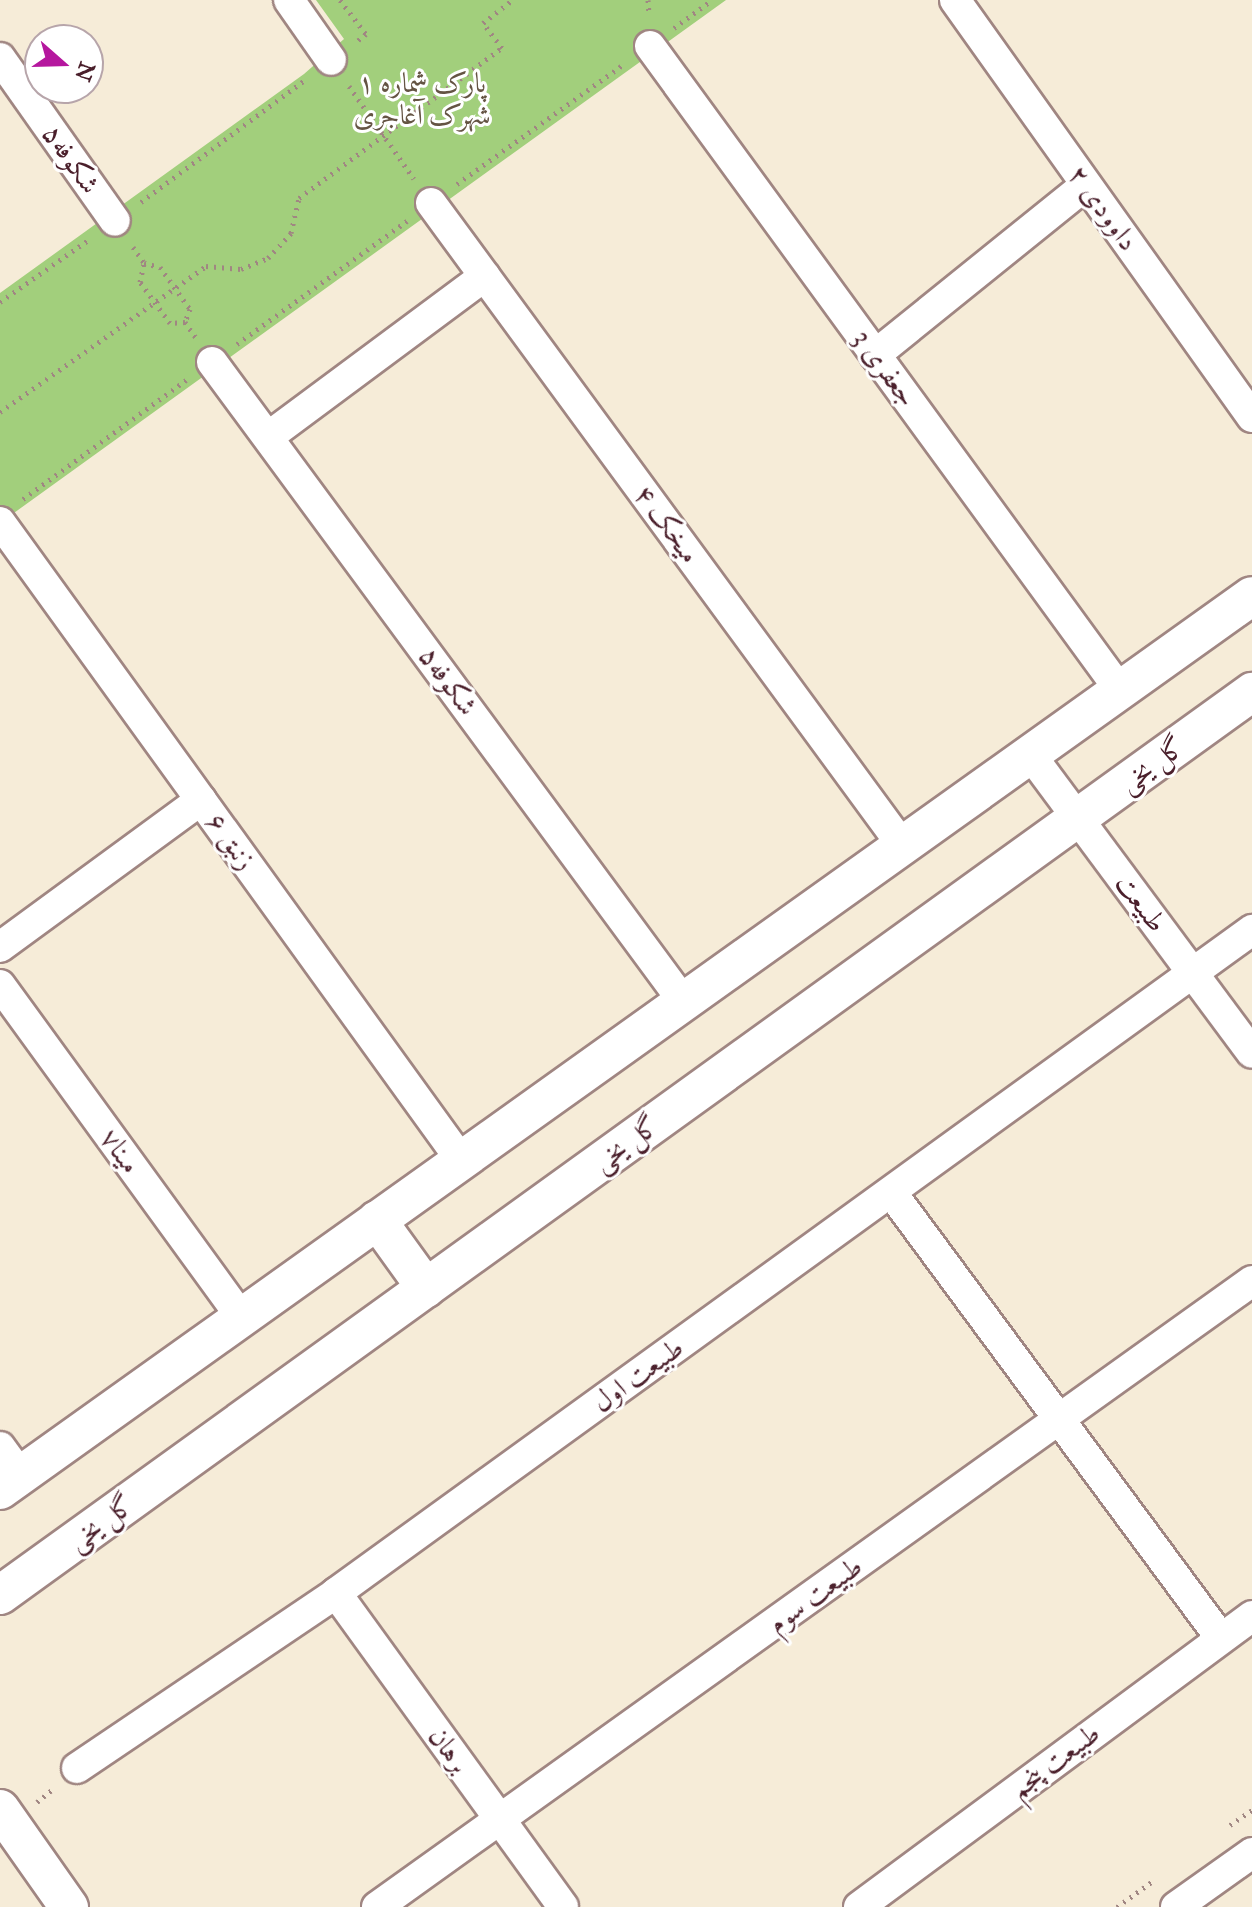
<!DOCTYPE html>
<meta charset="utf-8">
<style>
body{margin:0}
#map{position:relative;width:1252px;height:1907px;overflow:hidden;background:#f6ecd8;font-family:"IM FELL Great Primer",Amiri,serif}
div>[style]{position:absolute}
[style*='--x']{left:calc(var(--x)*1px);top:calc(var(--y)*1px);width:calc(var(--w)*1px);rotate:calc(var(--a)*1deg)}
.green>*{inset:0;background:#a2cf7c}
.path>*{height:5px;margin-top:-2.5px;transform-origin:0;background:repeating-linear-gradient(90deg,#a08682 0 2px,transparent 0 8px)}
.roads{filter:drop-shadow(2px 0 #a08682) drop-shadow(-2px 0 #a08682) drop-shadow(0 2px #a08682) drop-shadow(0 -2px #a08682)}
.minor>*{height:30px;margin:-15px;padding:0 15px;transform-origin:15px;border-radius:15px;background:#fff}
.tertiary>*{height:38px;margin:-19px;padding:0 19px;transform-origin:19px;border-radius:19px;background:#fff}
span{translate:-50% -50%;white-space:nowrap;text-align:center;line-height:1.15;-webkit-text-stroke:6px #fff;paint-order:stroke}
.park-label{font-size:28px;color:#645443}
.street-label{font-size:28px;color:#4a1f2b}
.north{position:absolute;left:24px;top:24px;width:80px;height:80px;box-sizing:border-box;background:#fff;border:2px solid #b7a5aa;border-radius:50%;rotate:110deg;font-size:22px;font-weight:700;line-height:32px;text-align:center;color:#4a1f2b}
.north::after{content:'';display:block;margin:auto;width:28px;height:36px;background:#b5179e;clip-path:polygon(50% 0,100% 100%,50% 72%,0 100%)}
</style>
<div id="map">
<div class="green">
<div style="clip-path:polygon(316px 0,726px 0,0 523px,0 293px,304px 74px,344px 39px)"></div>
</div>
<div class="path">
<div style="--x:340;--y:0;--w:43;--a:52.6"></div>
<div style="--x:366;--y:34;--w:13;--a:141"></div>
<div style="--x:648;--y:0;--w:15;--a:86"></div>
<div style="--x:674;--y:28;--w:47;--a:-36.4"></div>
<div style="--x:349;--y:86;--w:113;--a:55"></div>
<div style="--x:457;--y:184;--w:206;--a:-35.7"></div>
<div style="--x:141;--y:202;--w:206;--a:-36.7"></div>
<div style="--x:133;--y:247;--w:19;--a:55"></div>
<div style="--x:144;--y:263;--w:16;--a:14"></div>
<div style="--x:160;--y:267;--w:52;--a:54.5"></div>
<div style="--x:190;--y:309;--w:14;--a:111"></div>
<div style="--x:185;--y:322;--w:15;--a:176"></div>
<div style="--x:170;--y:323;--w:51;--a:-126.2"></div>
<div style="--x:140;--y:282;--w:19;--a:-78"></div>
<div style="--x:0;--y:302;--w:111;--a:-35.1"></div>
<div style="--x:185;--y:322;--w:19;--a:55"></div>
<div style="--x:237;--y:344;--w:210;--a:-35.9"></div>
<div style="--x:0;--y:412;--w:252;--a:-35.3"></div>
<div style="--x:206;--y:266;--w:35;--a:5"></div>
<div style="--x:241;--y:269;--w:29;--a:-22"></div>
<div style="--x:268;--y:258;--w:34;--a:-47"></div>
<div style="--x:291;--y:233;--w:36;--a:-77"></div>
<div style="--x:299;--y:198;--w:252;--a:-36.5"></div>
<div style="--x:502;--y:48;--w:31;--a:-127"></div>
<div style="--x:483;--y:23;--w:37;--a:-38"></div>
<div style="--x:23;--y:499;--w:202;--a:-36.1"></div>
<div style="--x:37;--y:1802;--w:22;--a:-39"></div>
<div style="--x:1230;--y:1825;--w:27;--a:-34"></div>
<div style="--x:1117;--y:1907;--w:46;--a:-36.1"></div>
</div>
<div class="roads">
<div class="minor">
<div style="--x:289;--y:0;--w:73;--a:55"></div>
<div style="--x:955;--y:0;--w:512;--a:54.54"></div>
<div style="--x:650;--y:46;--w:797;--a:53.88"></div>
<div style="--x:0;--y:58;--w:199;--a:54.8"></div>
<div style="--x:431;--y:203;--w:796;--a:53.73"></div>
<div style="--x:875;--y:355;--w:271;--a:-38.9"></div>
<div style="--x:212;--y:362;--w:794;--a:53.61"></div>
<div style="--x:268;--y:437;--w:270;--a:-36.6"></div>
<div style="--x:0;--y:522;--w:787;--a:54.15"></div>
<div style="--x:1030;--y:754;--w:372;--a:53.4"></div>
<div style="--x:0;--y:947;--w:249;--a:-36.2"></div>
<div style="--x:0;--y:985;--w:410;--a:54"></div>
<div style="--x:891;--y:1192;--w:553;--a:53.52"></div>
<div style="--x:0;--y:1447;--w:34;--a:54"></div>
<div style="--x:336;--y:1593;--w:387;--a:54.1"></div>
<div style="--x:77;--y:1768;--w:313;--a:-34"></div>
<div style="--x:336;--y:1593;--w:1131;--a:-35.9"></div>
<div style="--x:377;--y:1907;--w:1076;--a:-35.58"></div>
<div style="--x:859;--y:1907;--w:489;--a:-36.5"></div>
<div style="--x:1176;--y:1907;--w:93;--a:-35.4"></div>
</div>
<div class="tertiary">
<div style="--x:377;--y:1220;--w:84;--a:54.2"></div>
<div style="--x:0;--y:1490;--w:1538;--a:-35.53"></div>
<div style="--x:0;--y:1595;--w:1544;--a:-35.8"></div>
<div style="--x:0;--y:1809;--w:120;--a:54.9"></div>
</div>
</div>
<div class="park-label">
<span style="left:422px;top:99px">پارک شماره ۱<br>شهرک آغاجری</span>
</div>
<div class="street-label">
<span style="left:71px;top:159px;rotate:55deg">شکوفه۵</span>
<span style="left:1103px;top:208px;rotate:54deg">داوودی ۲</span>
<span style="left:885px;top:368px;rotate:54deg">3 جعفری</span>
<span style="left:667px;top:524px;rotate:54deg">میخک ۴</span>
<span style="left:448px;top:681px;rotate:54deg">شکوفه۵</span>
<span style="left:1152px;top:765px;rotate:-36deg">گل یخی</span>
<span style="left:231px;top:841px;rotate:54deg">زنبق ۶</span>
<span style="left:1141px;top:903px;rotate:53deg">طبیعت</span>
<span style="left:626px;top:1144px;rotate:-36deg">گل یخی</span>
<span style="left:120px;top:1151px;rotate:54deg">مینا۷</span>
<span style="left:638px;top:1375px;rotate:-36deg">طبیعت اول</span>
<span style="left:101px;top:1523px;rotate:-36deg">گل یخی</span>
<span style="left:815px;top:1595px;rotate:-36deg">طبیعت سوم</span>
<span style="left:449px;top:1750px;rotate:54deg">برهان</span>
<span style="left:1055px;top:1761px;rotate:-37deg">طبیعت پنجم</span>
</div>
<div class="north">N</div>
</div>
